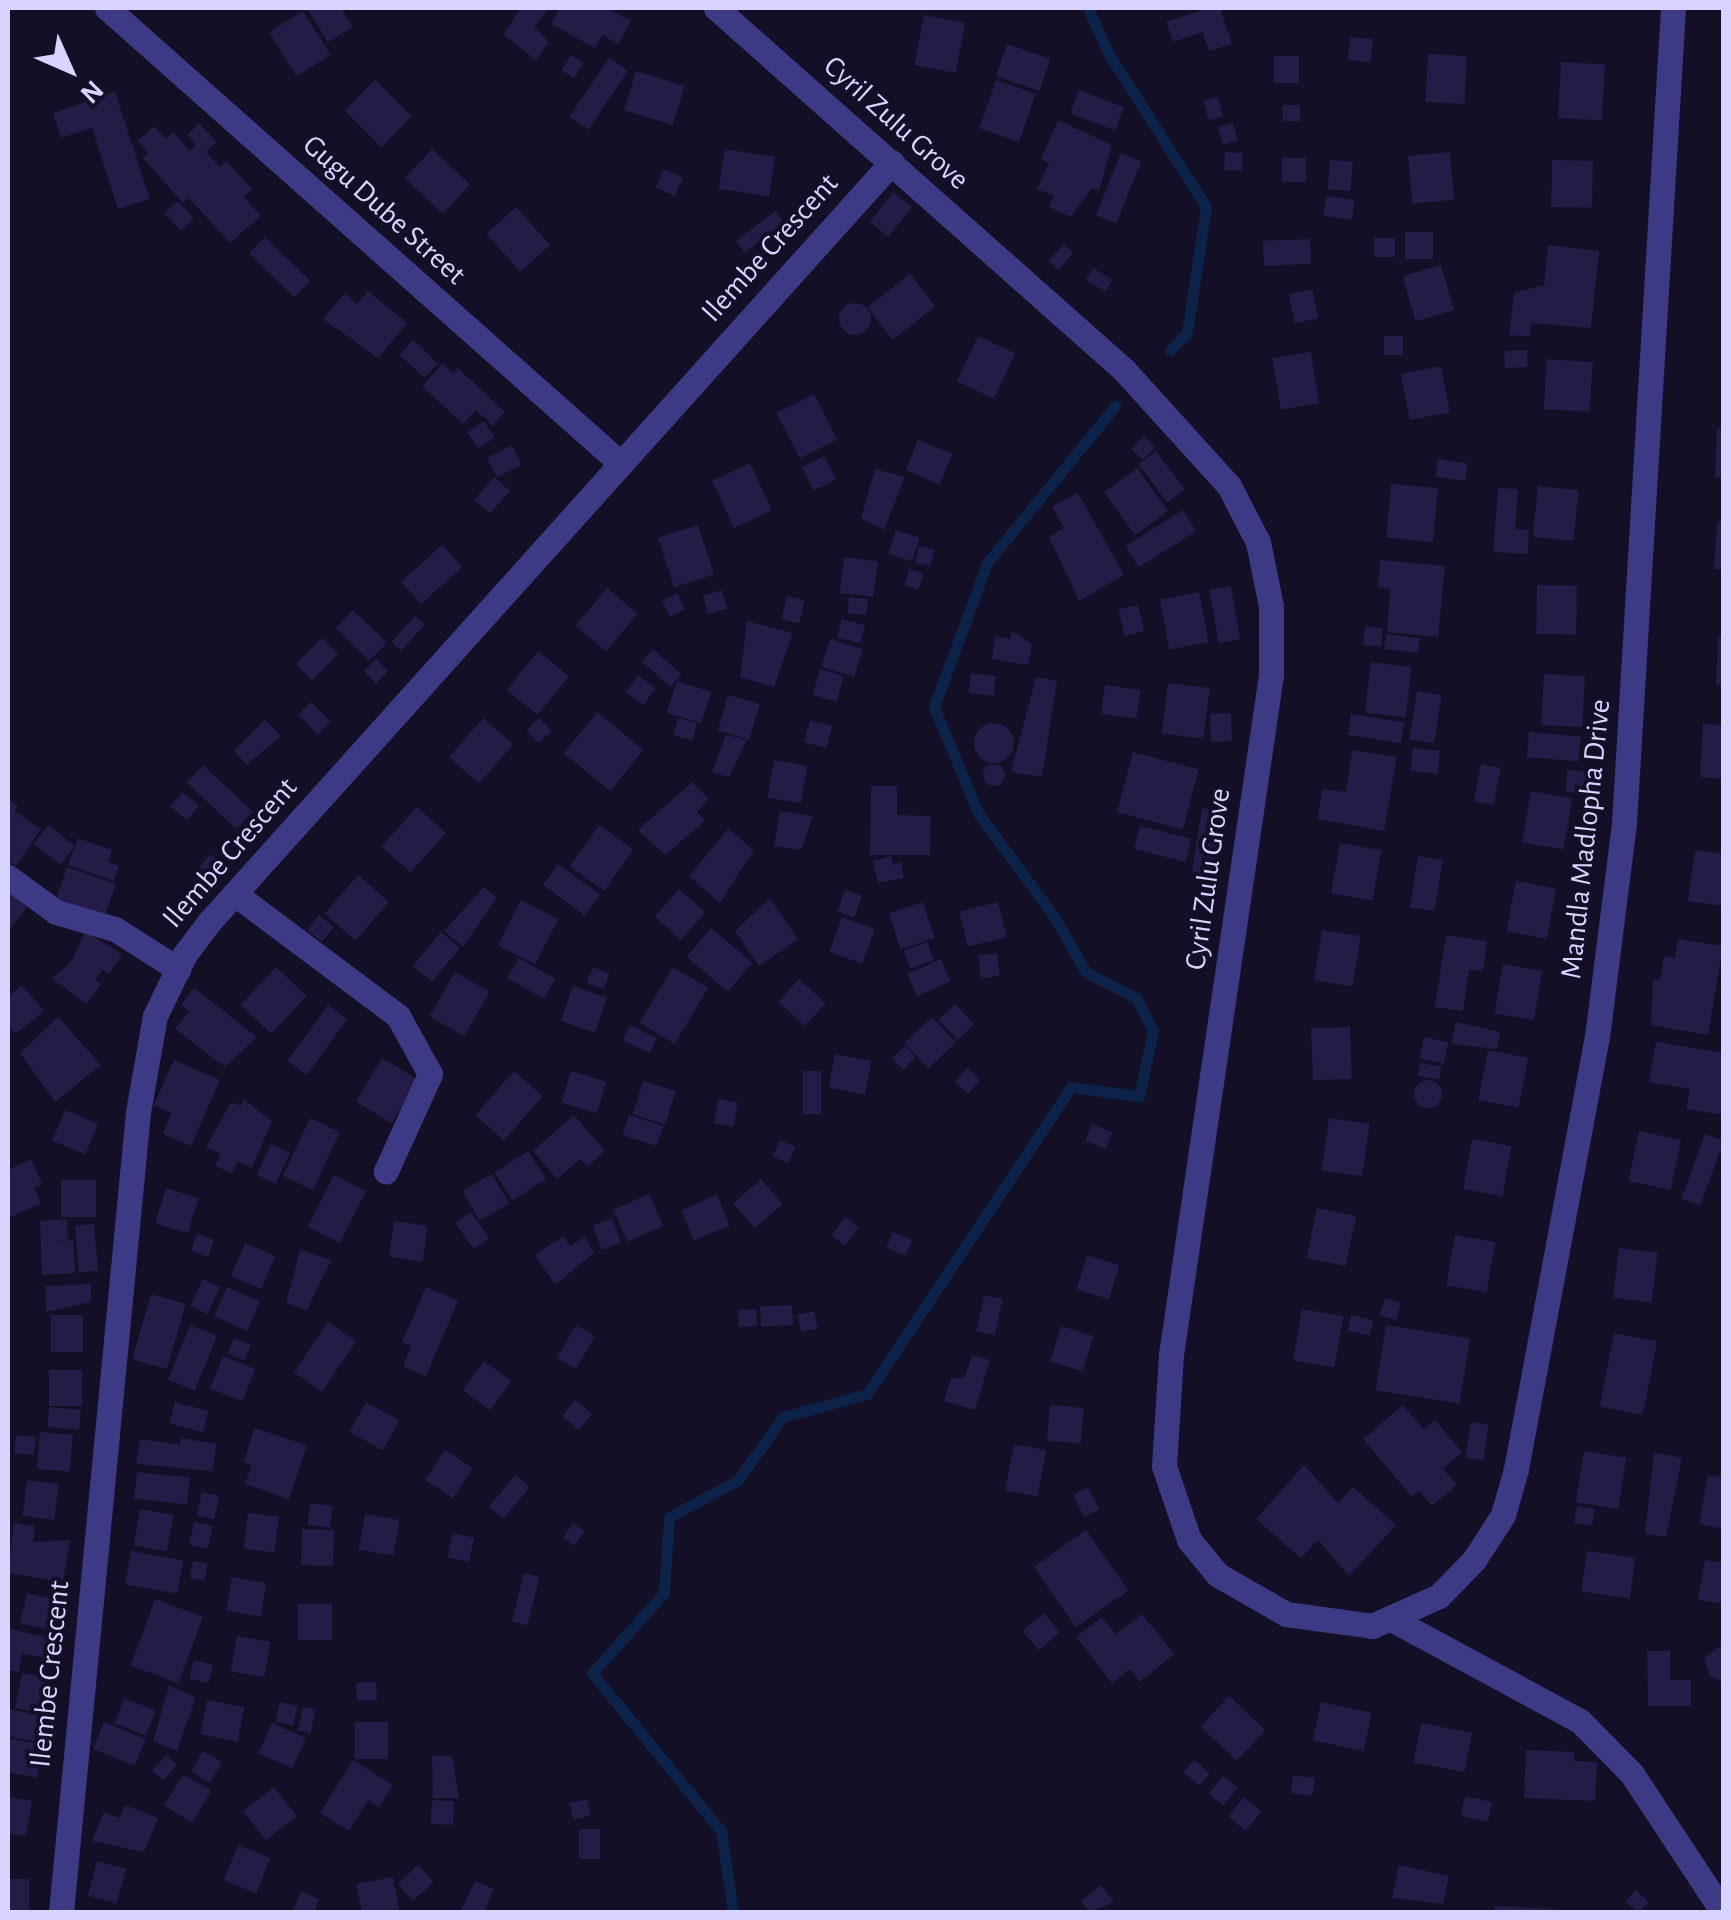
<!DOCTYPE html>
<style>
body{margin:0}
#map{position:relative;width:1731px;height:1920px;overflow:hidden;background:#130f26;font-family:"Alegreya Sans",sans-serif}
div>[style]{position:absolute}
[style*='--x']{left:calc(var(--x)*1px);top:calc(var(--y)*1px);width:calc(var(--w)*1px);rotate:calc(var(--a)*1deg)}
.stream>*{height:11px;margin:-5.5px;padding:0 5.5px;transform-origin:5.5px;border-radius:5.5px;background:#0c2248}
.building>*{inset:0;background:#241b47;transform-origin:0 0}
.round{border-radius:50%}
.street>*{height:25px;margin:-12.5px;padding:0 12.5px;transform-origin:12.5px;border-radius:12.5px;background:#3d3a85}
span{translate:-50% -50%;white-space:nowrap;text-align:center;line-height:1.15;-webkit-text-stroke:8px #130f26;paint-order:stroke}
.street-label{font-size:30px;color:#d9d4ff}
.frame{position:absolute;inset:0;border:10px solid #d9d4ff;pointer-events:none}
.north{position:absolute;left:20px;top:20px;width:100px;height:100px;-webkit-text-stroke:8px #130f26;paint-order:stroke;rotate:135deg;font-size:28px;font-weight:700;line-height:40px;text-align:center;color:#d9d4ff}
.north::after{content:'';display:block;margin:auto;width:35px;height:45px;background:#d9d4ff;clip-path:polygon(50% 0,100% 100%,50% 72%,0 100%)}
</style>
<div id="map">
<div class="stream">
<div style="--x:1088;--y:8;--w:51;--a:65.5"></div>
<div style="--x:1109;--y:54;--w:181;--a:57.6"></div>
<div style="--x:1206;--y:207;--w:127;--a:98.6"></div>
<div style="--x:1187;--y:333;--w:24;--a:135"></div>
<div style="--x:733;--y:1912;--w:82;--a:-98.4"></div>
<div style="--x:721;--y:1831;--w:204;--a:-129.2"></div>
<div style="--x:592;--y:1673;--w:108;--a:-48"></div>
<div style="--x:664;--y:1593;--w:76;--a:-86.2"></div>
<div style="--x:669;--y:1517;--w:77;--a:-27.9"></div>
<div style="--x:737;--y:1481;--w:79;--a:-54.3"></div>
<div style="--x:783;--y:1417;--w:87;--a:-15.3"></div>
<div style="--x:867;--y:1394;--w:369;--a:-56.4"></div>
<div style="--x:1071;--y:1087;--w:69;--a:7.5"></div>
<div style="--x:1139;--y:1096;--w:66;--a:-77.8"></div>
<div style="--x:1153;--y:1031;--w:37;--a:-117"></div>
<div style="--x:1136;--y:998;--w:56;--a:-152.5"></div>
<div style="--x:1086;--y:972;--w:66;--a:-120.1"></div>
<div style="--x:1053;--y:915;--w:127;--a:-126.3"></div>
<div style="--x:978;--y:813;--w:115;--a:-112.5"></div>
<div style="--x:934;--y:707;--w:153;--a:-69.8"></div>
<div style="--x:987;--y:563;--w:203;--a:-50.8"></div>
</div>
<div class="building">
<div style="clip-path:polygon(307px 8px,341px 8px,353px 27px,328px 42px)"></div>
<div style="clip-path:polygon(521px 8px,549px 8px,534px 27px,549px 42px,536px 60px,503px 35px)"></div>
<div style="clip-path:polygon(560px 8px,607px 8px,631px 21px,618px 44px,602px 35px,595px 48px,551px 24px)"></div>
<div style="clip-path:polygon(1210px 8px,1220px 8px,1232px 44px,1209px 51px,1203px 32px,1173px 42px,1166px 22px)"></div>
<div style="left:303px;top:11px;width:52px;height:40px;rotate:58deg"></div>
<div style="left:924px;top:15px;width:42px;height:51px;rotate:11deg"></div>
<div style="left:1350px;top:37px;width:23px;height:23px;rotate:5deg"></div>
<div style="left:1007px;top:44px;width:46px;height:34px;rotate:19deg"></div>
<div style="left:1428px;top:54px;width:39px;height:48px;rotate:3deg"></div>
<div style="left:571px;top:55px;width:15px;height:18px;rotate:32deg"></div>
<div style="left:1299px;top:56px;width:27px;height:25px;rotate:90deg"></div>
<div style="left:609px;top:58px;width:23px;height:71px;rotate:34deg"></div>
<div style="left:1561px;top:62px;width:44px;height:56px;rotate:3deg"></div>
<div style="left:636px;top:71px;width:51px;height:41px;rotate:17deg"></div>
<div style="left:375px;top:80px;width:52px;height:43px;rotate:45deg"></div>
<div style="left:996px;top:80px;width:42px;height:51px;rotate:19deg"></div>
<div style="left:1079px;top:90px;width:48px;height:25px;rotate:21deg"></div>
<div style="clip-path:polygon(115px 92px,150px 199px,118px 209px,92px 128px,61px 138px,53px 113px)"></div>
<div style="left:1218px;top:97px;width:20px;height:15px;rotate:75deg"></div>
<div style="left:1283px;top:105px;width:17px;height:16px"></div>
<div style="clip-path:polygon(1058px 120px,1112px 145px,1099px 191px,1092px 188px,1071px 217px,1049px 207px,1054px 196px,1037px 189px,1049px 163px,1041px 159px)"></div>
<div style="left:1233px;top:123px;width:18px;height:16px;rotate:74deg"></div>
<div style="clip-path:polygon(199px 124px,217px 142px,206px 152px,220px 167px,226px 161px,252px 189px,244px 197px,261px 216px,230px 243px,189px 198px,183px 203px,143px 158px,148px 153px,138px 141px,154px 126px,166px 139px,173px 132px,190px 151px,196px 144px,187px 135px)"></div>
<div style="left:432px;top:149px;width:52px;height:40px;rotate:43deg"></div>
<div style="left:725px;top:149px;width:51px;height:40px;rotate:9deg"></div>
<div style="left:1225px;top:152px;width:18px;height:18px;rotate:3deg"></div>
<div style="left:1450px;top:152px;width:48px;height:42px;rotate:85deg"></div>
<div style="left:1121px;top:153px;width:22px;height:67px;rotate:22deg"></div>
<div style="left:1306px;top:158px;width:24px;height:24px;rotate:90deg"></div>
<div style="left:1330px;top:160px;width:23px;height:29px;rotate:5deg"></div>
<div style="left:1552px;top:160px;width:41px;height:47px;rotate:1deg"></div>
<div style="left:664px;top:169px;width:21px;height:20px;rotate:25deg"></div>
<div style="left:893px;top:192px;width:24px;height:38px;rotate:38deg"></div>
<div style="left:1326px;top:196px;width:29px;height:20px;rotate:8deg"></div>
<div style="left:177px;top:201px;width:24px;height:18px;rotate:45deg"></div>
<div style="left:516px;top:207px;width:51px;height:40px;rotate:48deg"></div>
<div style="left:775px;top:211px;width:15px;height:49px;rotate:53deg"></div>
<div style="left:1405px;top:232px;width:28px;height:27px"></div>
<div style="left:265px;top:237px;width:63px;height:23px;rotate:44deg"></div>
<div style="left:1374px;top:238px;width:21px;height:19px"></div>
<div style="left:1310px;top:239px;width:25px;height:47px;rotate:88deg"></div>
<div style="left:1064px;top:244px;width:13px;height:23px;rotate:42deg"></div>
<div style="clip-path:polygon(1548px 245px,1599px 251px,1591px 328px,1531px 323px,1530px 337px,1509px 335px,1514px 293px,1544px 285px)"></div>
<div style="left:1441px;top:265px;width:47px;height:40px;rotate:74deg"></div>
<div style="left:1093px;top:268px;width:23px;height:14px;rotate:31deg"></div>
<div style="left:910px;top:274px;width:41px;height:54px;rotate:52deg"></div>
<div style="left:1312px;top:289px;width:30px;height:24px;rotate:78deg"></div>
<div style="clip-path:polygon(368px 291px,407px 323px,378px 358px,323px 319px,345px 293px,357px 304px)"></div>
<div class="round" style="left:839px;top:303px;width:32px;height:32px"></div>
<div style="left:978px;top:336px;width:41px;height:50px;rotate:25deg"></div>
<div style="left:1403px;top:336px;width:19px;height:19px;rotate:90deg"></div>
<div style="left:413px;top:340px;width:34px;height:20px;rotate:43deg"></div>
<div style="left:1527px;top:350px;width:17px;height:23px;rotate:87deg"></div>
<div style="left:1311px;top:352px;width:52px;height:39px;rotate:81deg"></div>
<div style="left:1547px;top:359px;width:46px;height:50px;rotate:4deg"></div>
<div style="clip-path:polygon(443px 363px,453px 374px,458px 368px,505px 412px,493px 426px,476px 410px,463px 424px,422px 386px)"></div>
<div style="left:1441px;top:366px;width:47px;height:41px;rotate:79deg"></div>
<div style="left:814px;top:394px;width:51px;height:42px;rotate:63deg"></div>
<div style="left:484px;top:421px;width:20px;height:20px;rotate:57deg"></div>
<div style="clip-path:polygon(1717px 429px,1724px 429px,1724px 477px,1715px 477px)"></div>
<div style="left:1144px;top:436px;width:16px;height:18px;rotate:45deg"></div>
<div style="left:918px;top:440px;width:37px;height:33px;rotate:22deg"></div>
<div style="left:512px;top:445px;width:22px;height:28px;rotate:63deg"></div>
<div style="left:1156px;top:451px;width:48px;height:22px;rotate:53deg"></div>
<div style="left:824px;top:456px;width:26px;height:25px;rotate:62deg"></div>
<div style="left:1438px;top:459px;width:30px;height:18px;rotate:8deg"></div>
<div style="left:750px;top:463px;width:52px;height:42px;rotate:65deg"></div>
<div style="left:1137px;top:468px;width:53px;height:41px;rotate:54deg"></div>
<div style="clip-path:polygon(875px 469px,905px 477px,884px 530px,861px 518px)"></div>
<div style="left:494px;top:477px;width:21px;height:30px;rotate:41deg"></div>
<div style="left:1391px;top:484px;width:47px;height:54px;rotate:5deg"></div>
<div style="left:1538px;top:486px;width:41px;height:51px;rotate:6deg"></div>
<div style="clip-path:polygon(1498px 488px,1518px 489px,1515px 529px,1529px 530px,1528px 554px,1493px 552px)"></div>
<div style="clip-path:polygon(1078px 493px,1124px 575px,1079px 601px,1049px 537px,1064px 528px,1052px 507px)"></div>
<div style="left:1183px;top:510px;width:25px;height:68px;rotate:58deg"></div>
<div style="clip-path:polygon(1717px 522px,1724px 522px,1724px 570px,1714px 569px)"></div>
<div style="left:698px;top:525px;width:52px;height:42px;rotate:72deg"></div>
<div style="left:896px;top:530px;width:25px;height:25px;rotate:18deg"></div>
<div style="left:442px;top:545px;width:30px;height:55px;rotate:48deg"></div>
<div style="left:919px;top:546px;width:16px;height:17px;rotate:14deg"></div>
<div style="left:844px;top:557px;width:34px;height:36px;rotate:7deg"></div>
<div style="clip-path:polygon(1380px 560px,1445px 566px,1438px 637px,1387px 632px,1390px 589px,1378px 587px)"></div>
<div style="left:909px;top:569px;width:15px;height:17px;rotate:16deg"></div>
<div style="left:1537px;top:585px;width:40px;height:49px;rotate:1deg"></div>
<div style="left:1231px;top:586px;width:54px;height:22px;rotate:80deg"></div>
<div style="left:607px;top:588px;width:40px;height:49px;rotate:40deg"></div>
<div style="left:722px;top:590px;width:19px;height:20px;rotate:74deg"></div>
<div style="left:1199px;top:592px;width:51px;height:40px;rotate:79deg"></div>
<div style="left:677px;top:593px;width:18px;height:17px;rotate:63deg"></div>
<div style="left:787px;top:596px;width:18px;height:24px;rotate:13deg"></div>
<div style="left:849px;top:597px;width:19px;height:16px;rotate:6deg"></div>
<div style="left:1138px;top:605px;width:27px;height:20px;rotate:77deg"></div>
<div style="left:353px;top:610px;width:47px;height:25px;rotate:44deg"></div>
<div style="left:415px;top:616px;width:13px;height:35px;rotate:42deg"></div>
<div style="left:842px;top:619px;width:24px;height:19px;rotate:15deg"></div>
<div style="clip-path:polygon(747px 621px,793px 633px,774px 687px,740px 677px)"></div>
<div style="left:1365px;top:626px;width:18px;height:19px;rotate:6deg"></div>
<div style="clip-path:polygon(1012px 631px,1032px 644px,1028px 665px,992px 659px,995px 636px,1010px 639px)"></div>
<div style="left:1386px;top:634px;width:34px;height:15px;rotate:7deg"></div>
<div style="clip-path:polygon(1718px 637px,1724px 638px,1724px 686px,1716px 685px)"></div>
<div style="left:322px;top:638px;width:23px;height:37px;rotate:45deg"></div>
<div style="left:830px;top:639px;width:34px;height:29px;rotate:17deg"></div>
<div style="left:653px;top:649px;width:38px;height:17px;rotate:41deg"></div>
<div style="left:538px;top:651px;width:40px;height:50px;rotate:39deg"></div>
<div style="left:376px;top:659px;width:17px;height:17px;rotate:45deg"></div>
<div style="left:1371px;top:662px;width:41px;height:51px;rotate:7deg"></div>
<div style="left:820px;top:669px;width:25px;height:27px;rotate:16deg"></div>
<div style="left:971px;top:673px;width:25px;height:20px;rotate:7deg"></div>
<div style="left:1544px;top:674px;width:41px;height:51px;rotate:3deg"></div>
<div style="left:638px;top:675px;width:22px;height:21px;rotate:36deg"></div>
<div style="clip-path:polygon(1036px 677px,1057px 681px,1042px 777px,1011px 772px)"></div>
<div style="left:677px;top:681px;width:36px;height:33px;rotate:18deg"></div>
<div style="left:1168px;top:683px;width:42px;height:51px;rotate:7deg"></div>
<div style="left:1105px;top:685px;width:36px;height:29px;rotate:8deg"></div>
<div style="left:1417px;top:691px;width:25px;height:49px;rotate:9deg"></div>
<div style="left:728px;top:695px;width:33px;height:37px;rotate:16deg"></div>
<div style="left:311px;top:702px;width:28px;height:18px;rotate:45deg"></div>
<div style="left:597px;top:712px;width:60px;height:53px;rotate:39deg"></div>
<div style="left:1231px;top:713px;width:28px;height:21px;rotate:88deg"></div>
<div style="left:1351px;top:714px;width:54px;height:21px;rotate:9deg"></div>
<div style="left:483px;top:718px;width:40px;height:52px;rotate:41deg"></div>
<div style="left:539px;top:718px;width:18px;height:18px;rotate:45deg"></div>
<div style="left:678px;top:718px;width:20px;height:18px;rotate:15deg"></div>
<div style="clip-path:polygon(265px 720px,281px 736px,247px 765px,234px 751px)"></div>
<div style="left:810px;top:720px;width:23px;height:23px;rotate:15deg"></div>
<div class="round" style="left:974px;top:723px;width:40px;height:40px"></div>
<div style="clip-path:polygon(1703px 724px,1724px 725px,1724px 779px,1700px 777px)"></div>
<div style="left:1529px;top:732px;width:52px;height:25px;rotate:5deg"></div>
<div style="clip-path:polygon(726px 735px,747px 740px,729px 777px,712px 772px)"></div>
<div style="left:1413px;top:748px;width:27px;height:23px;rotate:6deg"></div>
<div style="clip-path:polygon(1352px 750px,1397px 757px,1384px 831px,1318px 819px,1322px 789px,1346px 792px)"></div>
<div style="left:1133px;top:752px;width:68px;height:62px;rotate:15deg"></div>
<div style="left:774px;top:760px;width:34px;height:38px;rotate:10deg"></div>
<div class="round" style="left:983px;top:764px;width:22px;height:22px"></div>
<div style="left:1481px;top:764px;width:20px;height:38px;rotate:11deg"></div>
<div style="left:203px;top:765px;width:68px;height:24px;rotate:43deg"></div>
<div style="left:1567px;top:770px;width:22px;height:22px;rotate:3deg"></div>
<div style="clip-path:polygon(692px 782px,709px 799px,697px 812px,705px 821px,665px 855px,638px 830px)"></div>
<div style="clip-path:polygon(871px 786px,897px 786px,897px 815px,931px 816px,930px 855px,870px 855px)"></div>
<div style="left:1531px;top:791px;width:42px;height:52px;rotate:10deg"></div>
<div style="left:182px;top:792px;width:22px;height:19px;rotate:39deg"></div>
<div style="clip-path:polygon(8px 799px,18px 806px,14px 811px,41px 829px,16px 866px,8px 861px)"></div>
<div style="left:417px;top:807px;width:39px;height:53px;rotate:42deg"></div>
<div style="left:1202px;top:808px;width:24px;height:65px;rotate:9deg"></div>
<div style="clip-path:polygon(780px 811px,813px 816px,801px 850px,774px 846px)"></div>
<div style="left:48px;top:825px;width:34px;height:24px;rotate:38deg"></div>
<div style="left:599px;top:825px;width:42px;height:51px;rotate:35deg"></div>
<div style="left:1140px;top:826px;width:53px;height:24px;rotate:14deg"></div>
<div style="clip-path:polygon(728px 829px,754px 850px,720px 903px,689px 876px)"></div>
<div style="clip-path:polygon(78px 838px,112px 850px,108px 862px,119px 866px,114px 881px,68px 865px)"></div>
<div style="left:1340px;top:843px;width:42px;height:51px;rotate:10deg"></div>
<div style="clip-path:polygon(1695px 850px,1724px 854px,1724px 906px,1688px 901px)"></div>
<div style="left:210px;top:854px;width:14px;height:17px;rotate:39deg"></div>
<div style="clip-path:polygon(891px 856px,893px 865px,901px 862px,904px 878px,878px 883px,873px 861px)"></div>
<div style="left:1418px;top:856px;width:25px;height:52px;rotate:9deg"></div>
<div style="left:558px;top:864px;width:52px;height:26px;rotate:36deg"></div>
<div style="clip-path:polygon(67px 867px,116px 884px,105px 915px,55px 903px)"></div>
<div style="left:358px;top:875px;width:41px;height:51px;rotate:41deg"></div>
<div style="left:1516px;top:881px;width:41px;height:51px;rotate:11deg"></div>
<div style="clip-path:polygon(484px 887px,497px 897px,463px 947px,444px 931px)"></div>
<div style="left:679px;top:889px;width:35px;height:37px;rotate:41deg"></div>
<div style="left:845px;top:890px;width:18px;height:23px;rotate:19deg"></div>
<div style="clip-path:polygon(8px 891px,27px 907px,8px 931px)"></div>
<div style="clip-path:polygon(770px 898px,798px 939px,759px 966px,735px 931px)"></div>
<div style="left:521px;top:900px;width:42px;height:51px;rotate:27deg"></div>
<div style="left:923px;top:902px;width:38px;height:36px;rotate:72deg"></div>
<div style="left:998px;top:902px;width:36px;height:40px;rotate:76deg"></div>
<div style="left:319px;top:915px;width:19px;height:19px;rotate:39deg"></div>
<div style="left:842px;top:917px;width:35px;height:37px;rotate:20deg"></div>
<div style="left:711px;top:928px;width:54px;height:38px;rotate:40deg"></div>
<div style="left:1322px;top:930px;width:39px;height:51px;rotate:9deg"></div>
<div style="clip-path:polygon(85px 931px,122px 954px,109px 974px,102px 970px,95px 980px,101px 984px,87px 1004px,52px 979px,71px 962px)"></div>
<div style="left:441px;top:932px;width:25px;height:44px;rotate:40deg"></div>
<div style="clip-path:polygon(1446px 935px,1487px 941px,1483px 971px,1469px 970px,1463px 1011px,1435px 1007px)"></div>
<div style="clip-path:polygon(1678px 939px,1723px 946px,1708px 1035px,1651px 1025px,1653px 979px,1660px 980px,1664px 956px,1675px 958px)"></div>
<div style="left:927px;top:942px;width:19px;height:25px;rotate:69deg"></div>
<div style="left:997px;top:953px;width:23px;height:19px;rotate:83deg"></div>
<div style="left:519px;top:958px;width:42px;height:23px;rotate:30deg"></div>
<div style="left:941px;top:959px;width:24px;height:37px;rotate:66deg"></div>
<div style="left:1503px;top:964px;width:40px;height:50px;rotate:10deg"></div>
<div style="left:276px;top:967px;width:42px;height:52px;rotate:43deg"></div>
<div style="left:593px;top:967px;width:18px;height:17px;rotate:22deg"></div>
<div style="left:673px;top:967px;width:41px;height:65px;rotate:31deg"></div>
<div style="left:455px;top:972px;width:40px;height:51px;rotate:30deg"></div>
<div style="left:799px;top:979px;width:36px;height:31px;rotate:42deg"></div>
<div style="clip-path:polygon(22px 985px,44px 1011px,15px 1034px,8px 1025px,8px 996px)"></div>
<div style="left:573px;top:986px;width:36px;height:37px;rotate:19deg"></div>
<div style="clip-path:polygon(194px 988px,257px 1037px,225px 1067px,175px 1029px,189px 1011px,181px 1005px)"></div>
<div style="left:955px;top:1004px;width:28px;height:23px;rotate:46deg"></div>
<div style="left:328px;top:1005px;width:24px;height:69px;rotate:36deg"></div>
<div style="clip-path:polygon(58px 1017px,101px 1065px,55px 1102px,20px 1053px)"></div>
<div style="left:932px;top:1017px;width:35px;height:38px;rotate:47deg"></div>
<div style="clip-path:polygon(1456px 1022px,1500px 1032px,1497px 1049px,1451px 1044px)"></div>
<div style="left:630px;top:1025px;width:30px;height:17px;rotate:26deg"></div>
<div style="left:1350px;top:1027px;width:52px;height:39px;rotate:88deg"></div>
<div style="left:1424px;top:1037px;width:25px;height:22px;rotate:12deg"></div>
<div style="clip-path:polygon(1656px 1042px,1724px 1053px,1724px 1115px,1686px 1109px,1690px 1089px,1649px 1082px)"></div>
<div style="left:905px;top:1046px;width:16px;height:18px;rotate:47deg"></div>
<div style="left:1488px;top:1050px;width:41px;height:51px;rotate:11deg"></div>
<div style="left:835px;top:1054px;width:37px;height:34px;rotate:11deg"></div>
<div style="left:382px;top:1058px;width:42px;height:51px;rotate:31deg"></div>
<div style="clip-path:polygon(174px 1060px,220px 1080px,191px 1146px,163px 1134px,171px 1113px,154px 1105px)"></div>
<div style="left:1420px;top:1063px;width:22px;height:13px;rotate:10deg"></div>
<div style="left:967px;top:1068px;width:18px;height:19px;rotate:41deg"></div>
<div style="left:514px;top:1071px;width:38px;height:59px;rotate:41deg"></div>
<div style="left:571px;top:1071px;width:37px;height:33px;rotate:17deg"></div>
<div style="left:803px;top:1071px;width:18px;height:43px"></div>
<div class="round" style="left:1414px;top:1080px;width:28px;height:28px"></div>
<div style="left:643px;top:1081px;width:34px;height:35px;rotate:17deg"></div>
<div style="clip-path:polygon(244px 1099px,272px 1121px,252px 1168px,237px 1162px,232px 1173px,215px 1166px,221px 1154px,206px 1147px,231px 1102px,241px 1106px)"></div>
<div style="left:718px;top:1099px;width:20px;height:25px;rotate:9deg"></div>
<div style="left:65px;top:1110px;width:36px;height:33px;rotate:23deg"></div>
<div style="clip-path:polygon(574px 1115px,605px 1151px,587px 1167px,580px 1159px,557px 1179px,533px 1151px)"></div>
<div style="left:629px;top:1115px;width:36px;height:21px;rotate:18deg"></div>
<div style="left:310px;top:1118px;width:33px;height:64px;rotate:25deg"></div>
<div style="left:1329px;top:1118px;width:41px;height:53px;rotate:8deg"></div>
<div style="left:1092px;top:1124px;width:22px;height:18px;rotate:22deg"></div>
<div style="left:1639px;top:1131px;width:43px;height:51px;rotate:12deg"></div>
<div style="left:1705px;top:1134px;width:20px;height:69px;rotate:20deg"></div>
<div style="left:1472px;top:1139px;width:40px;height:51px;rotate:10deg"></div>
<div style="left:780px;top:1140px;width:17px;height:18px;rotate:24deg"></div>
<div style="left:271px;top:1144px;width:21px;height:34px;rotate:25deg"></div>
<div style="left:528px;top:1151px;width:33px;height:40px;rotate:57deg"></div>
<div style="clip-path:polygon(31px 1159px,42px 1184px,34px 1188px,41px 1203px,9px 1218px,8px 1170px)"></div>
<div style="left:492px;top:1174px;width:34px;height:34px;rotate:60deg"></div>
<div style="left:334px;top:1175px;width:36px;height:58px;rotate:27deg"></div>
<div style="left:761px;top:1179px;width:33px;height:37px;rotate:49deg"></div>
<div style="left:96px;top:1180px;width:37px;height:35px;rotate:90deg"></div>
<div style="left:166px;top:1188px;width:34px;height:37px;rotate:17deg"></div>
<div style="left:649px;top:1194px;width:35px;height:39px;rotate:66deg"></div>
<div style="left:717px;top:1195px;width:33px;height:39px;rotate:67deg"></div>
<div style="left:1317px;top:1208px;width:40px;height:51px;rotate:12deg"></div>
<div style="left:471px;top:1212px;width:32px;height:19px;rotate:55deg"></div>
<div style="left:845px;top:1217px;width:17px;height:23px;rotate:36deg"></div>
<div style="left:612px;top:1218px;width:26px;height:21px;rotate:69deg"></div>
<div style="clip-path:polygon(67px 1219px,68px 1239px,55px 1241px,73px 1240px,75px 1273px,42px 1275px,40px 1221px)"></div>
<div style="left:394px;top:1221px;width:34px;height:36px;rotate:8deg"></div>
<div style="left:94px;top:1224px;width:47px;height:19px;rotate:85deg"></div>
<div style="left:893px;top:1232px;width:21px;height:17px;rotate:23deg"></div>
<div style="left:197px;top:1234px;width:18px;height:18px;rotate:19deg"></div>
<div style="left:1455px;top:1235px;width:41px;height:51px;rotate:10deg"></div>
<div style="clip-path:polygon(563px 1236px,570px 1246px,585px 1237px,594px 1253px,555px 1285px,535px 1255px)"></div>
<div style="left:245px;top:1243px;width:33px;height:36px;rotate:23deg"></div>
<div style="left:1619px;top:1248px;width:39px;height:50px;rotate:7deg"></div>
<div style="clip-path:polygon(300px 1250px,331px 1260px,307px 1310px,286px 1303px)"></div>
<div style="left:1087px;top:1255px;width:34px;height:36px;rotate:17deg"></div>
<div style="left:203px;top:1279px;width:19px;height:30px;rotate:25deg"></div>
<div style="clip-path:polygon(91px 1284px,91px 1302px,46px 1312px,45px 1286px)"></div>
<div style="left:227px;top:1287px;width:36px;height:32px;rotate:24deg"></div>
<div style="clip-path:polygon(426px 1287px,458px 1301px,426px 1376px,403px 1367px,411px 1346px,402px 1342px)"></div>
<div style="left:151px;top:1294px;width:36px;height:68px;rotate:16deg"></div>
<div style="left:984px;top:1295px;width:19px;height:37px;rotate:12deg"></div>
<div style="left:1385px;top:1298px;width:17px;height:18px;rotate:17deg"></div>
<div style="left:792px;top:1305px;width:20px;height:32px;rotate:87deg"></div>
<div style="left:756px;top:1309px;width:17px;height:18px;rotate:87deg"></div>
<div style="left:1302px;top:1309px;width:42px;height:52px;rotate:10deg"></div>
<div style="left:814px;top:1311px;width:18px;height:17px;rotate:77deg"></div>
<div style="left:51px;top:1315px;width:32px;height:37px"></div>
<div style="left:1351px;top:1315px;width:23px;height:16px;rotate:13deg"></div>
<div style="left:328px;top:1322px;width:34px;height:61px;rotate:34deg"></div>
<div style="left:190px;top:1325px;width:29px;height:59px;rotate:22deg"></div>
<div style="left:576px;top:1325px;width:22px;height:38px;rotate:30deg"></div>
<div style="left:1386px;top:1325px;width:85px;height:66px;rotate:9deg"></div>
<div style="left:1061px;top:1326px;width:34px;height:37px;rotate:17deg"></div>
<div style="left:1614px;top:1333px;width:44px;height:75px;rotate:11deg"></div>
<div style="left:234px;top:1338px;width:18px;height:17px;rotate:22deg"></div>
<div style="clip-path:polygon(972px 1355px,990px 1360px,975px 1410px,944px 1401px,951px 1379px,965px 1377px)"></div>
<div style="left:223px;top:1356px;width:35px;height:35px;rotate:22deg"></div>
<div style="left:484px;top:1361px;width:34px;height:36px;rotate:36deg"></div>
<div style="left:49px;top:1370px;width:33px;height:36px"></div>
<div style="left:575px;top:1400px;width:22px;height:21px;rotate:39deg"></div>
<div style="left:175px;top:1402px;width:35px;height:22px;rotate:15deg"></div>
<div style="left:366px;top:1402px;width:38px;height:34px;rotate:29deg"></div>
<div style="left:1050px;top:1405px;width:34px;height:36px;rotate:5deg"></div>
<div style="clip-path:polygon(1403px 1405px,1424px 1430px,1435px 1420px,1462px 1452px,1443px 1469px,1457px 1485px,1432px 1506px,1419px 1491px,1412px 1497px,1363px 1439px)"></div>
<div style="left:49px;top:1407px;width:32px;height:20px;rotate:5deg"></div>
<div style="left:1471px;top:1422px;width:18px;height:36px;rotate:9deg"></div>
<div style="clip-path:polygon(254px 1428px,307px 1445px,289px 1499px,245px 1484px,252px 1465px,244px 1462px)"></div>
<div style="left:40px;top:1432px;width:33px;height:37px;rotate:5deg"></div>
<div style="left:16px;top:1435px;width:20px;height:18px;rotate:6deg"></div>
<div style="clip-path:polygon(181px 1438px,217px 1444px,212px 1471px,136px 1464px,140px 1439px,180px 1445px)"></div>
<div style="left:1014px;top:1444px;width:33px;height:47px;rotate:11deg"></div>
<div style="left:445px;top:1450px;width:33px;height:36px;rotate:33deg"></div>
<div style="left:1584px;top:1451px;width:43px;height:52px;rotate:9deg"></div>
<div style="clip-path:polygon(1654px 1452px,1682px 1458px,1666px 1537px,1645px 1534px)"></div>
<div style="clip-path:polygon(1304px 1465px,1338px 1503px,1353px 1487px,1396px 1525px,1349px 1576px,1318px 1540px,1301px 1558px,1256px 1519px)"></div>
<div style="left:137px;top:1472px;width:53px;height:27px;rotate:6deg"></div>
<div style="left:515px;top:1475px;width:19px;height:41px;rotate:39deg"></div>
<div style="clip-path:polygon(1708px 1475px,1724px 1478px,1724px 1529px,1699px 1524px)"></div>
<div style="left:27px;top:1480px;width:32px;height:36px;rotate:7deg"></div>
<div style="left:1088px;top:1487px;width:25px;height:17px;rotate:63deg"></div>
<div style="left:202px;top:1492px;width:18px;height:24px;rotate:13deg"></div>
<div style="left:310px;top:1503px;width:23px;height:22px;rotate:7deg"></div>
<div style="left:1577px;top:1506px;width:18px;height:17px;rotate:9deg"></div>
<div style="left:140px;top:1509px;width:34px;height:37px;rotate:10deg"></div>
<div style="left:248px;top:1513px;width:31px;height:36px;rotate:7deg"></div>
<div style="left:365px;top:1514px;width:35px;height:36px;rotate:10deg"></div>
<div style="left:194px;top:1522px;width:19px;height:23px;rotate:12deg"></div>
<div style="clip-path:polygon(14px 1523px,35px 1526px,33px 1542px,70px 1540px,63px 1582px,8px 1573px)"></div>
<div style="left:573px;top:1523px;width:14px;height:18px;rotate:34deg"></div>
<div style="left:302px;top:1529px;width:32px;height:36px;rotate:2deg"></div>
<div style="left:1086px;top:1530px;width:74px;height:64px;rotate:55deg"></div>
<div style="left:453px;top:1533px;width:22px;height:25px;rotate:13deg"></div>
<div style="left:131px;top:1551px;width:53px;height:34px;rotate:10deg"></div>
<div style="left:1587px;top:1551px;width:49px;height:41px;rotate:8deg"></div>
<div style="clip-path:polygon(1705px 1560px,1724px 1563px,1724px 1604px,1698px 1600px)"></div>
<div style="left:193px;top:1561px;width:15px;height:17px;rotate:11deg"></div>
<div style="left:524px;top:1573px;width:16px;height:50px;rotate:14deg"></div>
<div style="left:232px;top:1577px;width:35px;height:34px;rotate:10deg"></div>
<div style="left:27px;top:1593px;width:35px;height:31px;rotate:13deg"></div>
<div style="left:155px;top:1599px;width:51px;height:71px;rotate:20deg"></div>
<div style="left:298px;top:1604px;width:34px;height:36px"></div>
<div style="left:1044px;top:1613px;width:25px;height:28px;rotate:50deg"></div>
<div style="clip-path:polygon(1142px 1614px,1174px 1654px,1140px 1682px,1130px 1669px,1112px 1683px,1076px 1637px,1102px 1617px,1116px 1634px)"></div>
<div style="clip-path:polygon(8px 1628px,55px 1640px,52px 1659px,22px 1654px,19px 1672px,8px 1670px)"></div>
<div style="left:237px;top:1636px;width:34px;height:36px;rotate:10deg"></div>
<div style="clip-path:polygon(1724px 1643px,1724px 1683px,1710px 1676px,1704px 1658px)"></div>
<div style="clip-path:polygon(1647px 1651px,1670px 1651px,1670px 1680px,1691px 1680px,1691px 1706px,1648px 1706px)"></div>
<div style="left:194px;top:1660px;width:20px;height:19px;rotate:15deg"></div>
<div style="left:22px;top:1673px;width:32px;height:36px;rotate:11deg"></div>
<div style="left:376px;top:1682px;width:18px;height:20px;rotate:87deg"></div>
<div style="clip-path:polygon(169px 1686px,196px 1697px,177px 1751px,153px 1741px)"></div>
<div style="left:1229px;top:1696px;width:50px;height:42px;rotate:43deg"></div>
<div style="left:124px;top:1698px;width:34px;height:27px;rotate:21deg"></div>
<div style="left:207px;top:1700px;width:38px;height:35px;rotate:11deg"></div>
<div style="left:280px;top:1702px;width:18px;height:20px;rotate:13deg"></div>
<div style="left:1321px;top:1702px;width:52px;height:39px;rotate:12deg"></div>
<div style="left:303px;top:1707px;width:13px;height:24px;rotate:13deg"></div>
<div style="clip-path:polygon(8px 1709px,48px 1717px,42px 1743px,8px 1736px)"></div>
<div style="left:104px;top:1722px;width:45px;height:29px;rotate:22deg"></div>
<div style="left:355px;top:1722px;width:33px;height:37px"></div>
<div style="left:272px;top:1723px;width:37px;height:33px;rotate:24deg"></div>
<div style="left:1421px;top:1723px;width:52px;height:40px;rotate:11deg"></div>
<div style="clip-path:polygon(10px 1739px,42px 1744px,37px 1778px,8px 1772px)"></div>
<div style="clip-path:polygon(1526px 1750px,1574px 1752px,1574px 1761px,1597px 1762px,1595px 1801px,1524px 1798px)"></div>
<div style="left:203px;top:1751px;width:22px;height:24px;rotate:30deg"></div>
<div style="left:166px;top:1755px;width:15px;height:21px;rotate:42deg"></div>
<div style="clip-path:polygon(432px 1756px,452px 1756px,459px 1798px,433px 1798px)"></div>
<div style="clip-path:polygon(353px 1760px,393px 1785px,379px 1807px,368px 1800px,349px 1831px,320px 1813px)"></div>
<div style="left:1194px;top:1760px;width:21px;height:16px;rotate:41deg"></div>
<div style="left:183px;top:1774px;width:33px;height:37px;rotate:31deg"></div>
<div style="left:1293px;top:1775px;width:22px;height:18px;rotate:8deg"></div>
<div style="left:1223px;top:1776px;width:19px;height:23px;rotate:39deg"></div>
<div style="left:274px;top:1787px;width:37px;height:39px;rotate:52deg"></div>
<div style="left:1465px;top:1796px;width:28px;height:20px;rotate:13deg"></div>
<div style="clip-path:polygon(8px 1797px,32px 1801px,26px 1836px,8px 1833px)"></div>
<div style="left:1244px;top:1797px;width:23px;height:25px;rotate:40deg"></div>
<div style="left:587px;top:1799px;width:17px;height:18px;rotate:77deg"></div>
<div style="left:432px;top:1800px;width:22px;height:24px;rotate:3deg"></div>
<div style="clip-path:polygon(125px 1805px,158px 1818px,144px 1852px,92px 1841px,104px 1812px,120px 1818px)"></div>
<div style="left:600px;top:1829px;width:30px;height:21px;rotate:90deg"></div>
<div style="left:238px;top:1845px;width:35px;height:38px;rotate:22deg"></div>
<div style="left:97px;top:1861px;width:30px;height:36px;rotate:15deg"></div>
<div style="left:418px;top:1865px;width:23px;height:28px;rotate:47deg"></div>
<div style="clip-path:polygon(1399px 1865px,1449px 1876px,1443px 1904px,1392px 1898px)"></div>
<div style="clip-path:polygon(393px 1877px,399px 1909px,362px 1912px,356px 1884px)"></div>
<div style="left:8px;top:1879px;width:21px;height:33px"></div>
<div style="clip-path:polygon(475px 1881px,494px 1889px,484px 1912px,460px 1912px)"></div>
<div style="clip-path:polygon(1101px 1885px,1114px 1902px,1090px 1912px,1081px 1901px)"></div>
<div style="clip-path:polygon(1636px 1890px,1649px 1902px,1639px 1912px,1625px 1902px)"></div>
<div style="clip-path:polygon(301px 1892px,319px 1899px,314px 1912px,292px 1912px)"></div>
<div style="clip-path:polygon(1495px 1906px,1556px 1909px,1556px 1912px,1495px 1912px)"></div>
</div>
<div class="street">
<div style="--x:107;--y:8;--w:684;--a:41.56"></div>
<div style="--x:716;--y:8;--w:545;--a:41.58"></div>
<div style="--x:1124;--y:370;--w:156;--a:47.8"></div>
<div style="--x:1229;--y:486;--w:63;--a:62.6"></div>
<div style="--x:1258;--y:542;--w:65;--a:78.5"></div>
<div style="--x:1271;--y:606;--w:69;--a:90"></div>
<div style="--x:1271;--y:675;--w:687;--a:98.37"></div>
<div style="--x:1171;--y:1355;--w:111;--a:93.6"></div>
<div style="--x:1164;--y:1466;--w:78;--a:71.3"></div>
<div style="--x:1189;--y:1540;--w:45;--a:50.4"></div>
<div style="--x:1218;--y:1575;--w:78;--a:29.8"></div>
<div style="--x:1286;--y:1614;--w:87;--a:7.9"></div>
<div style="--x:1372;--y:1626;--w:73;--a:-24.1"></div>
<div style="--x:1439;--y:1596;--w:50;--a:-45.8"></div>
<div style="--x:1474;--y:1560;--w:54;--a:-57.2"></div>
<div style="--x:1503;--y:1515;--w:48;--a:-74.2"></div>
<div style="--x:1516;--y:1469;--w:440;--a:-79.4"></div>
<div style="--x:1597;--y:1037;--w:216;--a:-82.8"></div>
<div style="--x:1624;--y:823;--w:816;--a:-86.56"></div>
<div style="--x:8;--y:877;--w:59;--a:36.1"></div>
<div style="--x:56;--y:912;--w:61;--a:16.1"></div>
<div style="--x:115;--y:929;--w:75;--a:32.4"></div>
<div style="--x:235;--y:894;--w:204;--a:36.8"></div>
<div style="--x:398;--y:1016;--w:66;--a:61.1"></div>
<div style="--x:430;--y:1074;--w:107;--a:114.4"></div>
<div style="--x:1395;--y:1621;--w:210;--a:28.4"></div>
<div style="--x:1580;--y:1721;--w:74;--a:45.5"></div>
<div style="--x:1632;--y:1774;--w:165;--a:56.6"></div>
<div style="--x:61;--y:1912;--w:804;--a:-84.5"></div>
<div style="--x:138;--y:1112;--w:97;--a:-80"></div>
<div style="--x:155;--y:1016;--w:69;--a:-64.2"></div>
<div style="--x:185;--y:954;--w:41;--a:-52.9"></div>
<div style="--x:210;--y:921;--w:1020;--a:-48.06"></div>
</div>
<div class="street-label">
<span style="left:896px;top:123px;rotate:42deg">Cyril Zulu Grove</span>
<span style="left:384px;top:210px;rotate:42deg">Gugu Dube Street</span>
<span style="left:770px;top:248px;rotate:-48deg">Ilembe Crescent</span>
<span style="left:1586px;top:839px;rotate:-84deg">Mandla Madlopha Drive</span>
<span style="left:230px;top:853px;rotate:-49deg">Ilembe Crescent</span>
<span style="left:1208px;top:879px;rotate:-82deg">Cyril Zulu Grove</span>
<span style="left:50px;top:1674px;rotate:-84deg">Ilembe Crescent</span>
</div>
<div class="frame"></div>
<div class="north">N</div>
</div>
